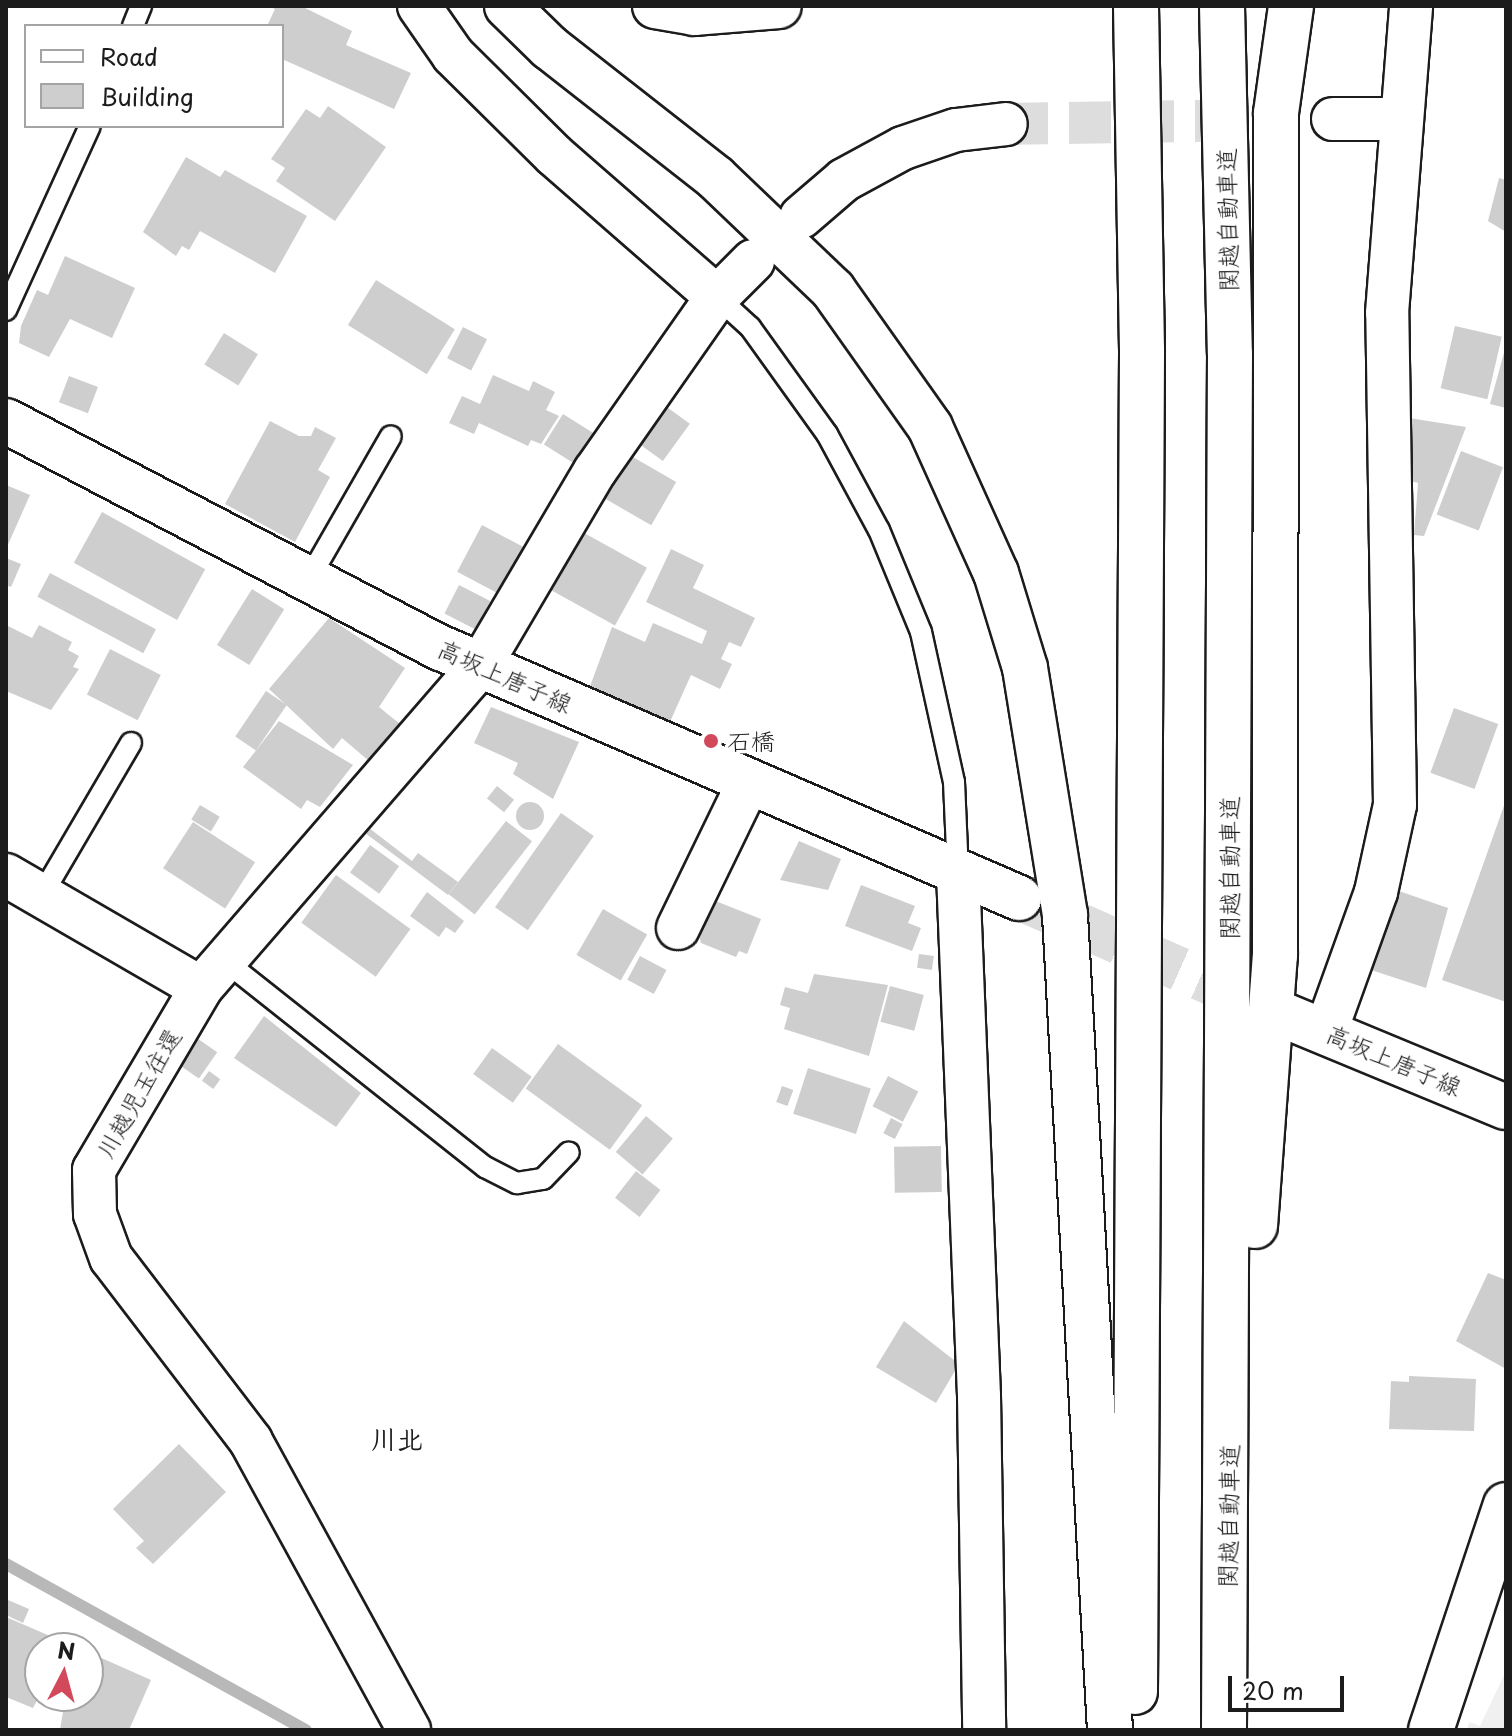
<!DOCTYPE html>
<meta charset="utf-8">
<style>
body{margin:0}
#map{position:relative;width:1512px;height:1736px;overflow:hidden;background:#fff;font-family:"Playpen Sans","Klee One",sans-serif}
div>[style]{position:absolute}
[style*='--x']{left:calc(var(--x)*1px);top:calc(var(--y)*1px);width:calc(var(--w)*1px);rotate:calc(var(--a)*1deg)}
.built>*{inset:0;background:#f0f0f0}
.stream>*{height:12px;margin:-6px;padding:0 6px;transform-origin:6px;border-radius:6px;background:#b8b8b8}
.building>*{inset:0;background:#cecece;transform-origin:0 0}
.round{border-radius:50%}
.street-tunnel>*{height:42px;margin-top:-21px;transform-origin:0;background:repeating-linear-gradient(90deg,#ddd 0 42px,transparent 0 63px)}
.secondary-tunnel>*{height:44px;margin-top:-22px;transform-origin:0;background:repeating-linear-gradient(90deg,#ddd 0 44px,transparent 0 66px)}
.roads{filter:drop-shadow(2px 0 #1c1c1c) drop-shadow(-2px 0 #1c1c1c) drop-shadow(0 2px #1c1c1c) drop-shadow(0 -2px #1c1c1c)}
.lane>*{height:20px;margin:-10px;padding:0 10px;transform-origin:10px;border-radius:10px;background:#fff}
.street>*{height:42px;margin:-21px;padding:0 21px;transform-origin:21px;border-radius:21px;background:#fff}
.secondary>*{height:44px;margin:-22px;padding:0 22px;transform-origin:22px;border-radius:22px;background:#fff}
.primary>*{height:44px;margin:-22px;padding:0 22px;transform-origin:22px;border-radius:22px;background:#fff}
.highway>*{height:44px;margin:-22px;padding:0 22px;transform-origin:22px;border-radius:22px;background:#fff}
.dots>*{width:22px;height:22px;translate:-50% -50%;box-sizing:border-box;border:4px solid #fff;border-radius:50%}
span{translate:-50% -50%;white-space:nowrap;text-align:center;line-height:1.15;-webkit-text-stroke:7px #fff;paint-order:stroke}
.street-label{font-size:24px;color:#1c1c1c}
.poi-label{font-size:24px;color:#1c1c1c}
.left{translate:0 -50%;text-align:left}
.neighbourhood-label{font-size:26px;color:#1c1c1c;font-weight:700}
.frame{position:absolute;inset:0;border:8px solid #1c1c1c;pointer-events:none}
.legend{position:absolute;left:24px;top:24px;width:260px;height:104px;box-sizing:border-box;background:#fff;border:2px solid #a4a4a4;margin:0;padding:10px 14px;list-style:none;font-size:24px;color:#1c1c1c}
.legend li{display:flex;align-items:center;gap:16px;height:40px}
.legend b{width:40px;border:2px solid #a4a4a4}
.north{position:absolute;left:24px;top:1632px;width:80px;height:80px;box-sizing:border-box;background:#fff;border:2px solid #a4a4a4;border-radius:50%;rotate:6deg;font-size:22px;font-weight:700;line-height:32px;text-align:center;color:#1c1c1c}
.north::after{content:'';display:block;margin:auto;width:28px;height:36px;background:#d1495b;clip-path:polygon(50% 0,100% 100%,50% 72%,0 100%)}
.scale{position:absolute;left:1228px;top:1676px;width:116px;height:36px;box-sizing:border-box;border:4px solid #1c1c1c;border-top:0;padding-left:10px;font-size:24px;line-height:28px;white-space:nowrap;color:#1c1c1c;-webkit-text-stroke:6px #fff;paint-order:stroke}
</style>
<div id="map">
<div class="built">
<div style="clip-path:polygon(1506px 1671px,1506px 1730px,1467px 1730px,1469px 1722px,1480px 1726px)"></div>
</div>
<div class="stream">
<div style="--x:6;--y:1564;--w:343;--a:29"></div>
</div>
<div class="building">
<div style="clip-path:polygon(268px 6px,301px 6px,352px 31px,346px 45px,411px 73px,394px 109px,282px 59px,282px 26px,267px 26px,275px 9px)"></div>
<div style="clip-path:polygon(328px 106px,386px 147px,335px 221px,276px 181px,285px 168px,271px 159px,306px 109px,320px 118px)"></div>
<div style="clip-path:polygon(186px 157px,220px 177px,225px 170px,307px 216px,275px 273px,200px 231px,189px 250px,182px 246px,176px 256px,143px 232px)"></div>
<div style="clip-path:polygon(1499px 178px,1506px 180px,1506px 232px,1488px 221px)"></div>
<div style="clip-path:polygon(65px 256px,135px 288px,112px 338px,70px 319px,49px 357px,19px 343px,21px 326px,37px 290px,48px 295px)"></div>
<div style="left:376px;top:280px;width:93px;height:53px;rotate:32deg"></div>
<div style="left:1455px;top:326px;width:48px;height:64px;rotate:13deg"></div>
<div style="left:463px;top:327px;width:27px;height:35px;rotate:27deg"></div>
<div style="left:224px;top:333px;width:40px;height:37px;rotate:32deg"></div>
<div style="clip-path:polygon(1505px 349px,1506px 349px,1506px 408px,1490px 404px)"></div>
<div style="clip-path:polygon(493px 375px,529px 391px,533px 381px,555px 392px,546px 410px,559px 416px,541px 444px,531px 440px,528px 446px,479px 423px,474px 434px,449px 423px,462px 396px,480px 404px)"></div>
<div style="left:69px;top:376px;width:31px;height:28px;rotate:21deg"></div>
<div style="left:664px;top:405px;width:32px;height:46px;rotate:36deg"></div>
<div style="left:563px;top:414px;width:38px;height:36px;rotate:32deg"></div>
<div style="clip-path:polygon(1409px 418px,1466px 427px,1424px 536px,1414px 535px,1418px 483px,1411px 481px)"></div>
<div style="clip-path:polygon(270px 421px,299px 436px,311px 436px,315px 427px,336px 438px,318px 470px,330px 477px,295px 542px,225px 504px)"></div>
<div style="left:1461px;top:451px;width:45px;height:68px;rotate:21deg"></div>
<div style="left:626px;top:453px;width:58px;height:50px;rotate:30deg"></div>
<div style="clip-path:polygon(6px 485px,30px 495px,6px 549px)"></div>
<div style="left:102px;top:512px;width:118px;height:58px;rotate:29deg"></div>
<div style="left:482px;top:525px;width:55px;height:53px;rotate:28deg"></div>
<div style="left:577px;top:529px;width:80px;height:66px;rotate:29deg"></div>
<div style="clip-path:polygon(671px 549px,704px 565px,693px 588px,755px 618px,741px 647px,729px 642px,721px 659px,732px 664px,720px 689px,691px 675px,669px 724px,589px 689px,612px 627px,645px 642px,653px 623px,702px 644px,707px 631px,646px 602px)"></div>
<div style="clip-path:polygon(6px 558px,21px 564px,11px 587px,6px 585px)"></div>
<div style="left:50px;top:573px;width:120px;height:27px;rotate:28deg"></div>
<div style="left:459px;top:585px;width:35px;height:32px;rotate:27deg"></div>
<div style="left:252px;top:589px;width:38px;height:66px;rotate:32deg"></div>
<div style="clip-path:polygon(329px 618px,405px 668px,379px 707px,400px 724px,369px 761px,342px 738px,333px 749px,269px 689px)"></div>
<div style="clip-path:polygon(6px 625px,32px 638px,39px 625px,72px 642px,68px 650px,79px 656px,73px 667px,79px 669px,51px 710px,6px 691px)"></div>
<div style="left:110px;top:649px;width:57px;height:51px;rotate:27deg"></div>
<div style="left:266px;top:691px;width:25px;height:55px;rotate:34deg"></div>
<div style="clip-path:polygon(491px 707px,579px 742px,553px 799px,513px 774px,518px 763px,474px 743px)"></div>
<div style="left:1454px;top:708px;width:47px;height:69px;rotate:20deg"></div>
<div style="clip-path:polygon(279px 721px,353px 765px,320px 807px,307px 800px,301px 809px,243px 767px)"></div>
<div style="left:497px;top:786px;width:22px;height:16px;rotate:39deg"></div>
<div style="clip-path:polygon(1506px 800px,1506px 1002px,1442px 980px)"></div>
<div class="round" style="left:516px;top:802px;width:28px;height:28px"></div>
<div style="left:200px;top:805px;width:23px;height:17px;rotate:31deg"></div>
<div style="left:561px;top:813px;width:40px;height:115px;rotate:35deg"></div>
<div style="left:506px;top:821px;width:33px;height:93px;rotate:38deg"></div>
<div style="left:193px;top:822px;width:74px;height:55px;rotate:33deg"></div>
<div style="clip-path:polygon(369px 828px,412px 861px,418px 853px,458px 882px,448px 895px,365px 833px)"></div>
<div style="clip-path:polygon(799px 841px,841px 859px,828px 890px,780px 880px)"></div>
<div style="left:370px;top:845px;width:36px;height:34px;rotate:36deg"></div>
<div style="left:336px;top:875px;width:92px;height:59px;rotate:36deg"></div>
<div style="clip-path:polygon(861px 885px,915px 906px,908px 923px,921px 928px,912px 951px,845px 926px)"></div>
<div style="clip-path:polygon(1396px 890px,1448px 908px,1426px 988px,1365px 968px)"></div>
<div style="clip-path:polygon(427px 892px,464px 921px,455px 933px,446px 927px,439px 937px,410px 916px)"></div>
<div style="clip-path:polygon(713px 900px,761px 919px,747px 954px,739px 951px,736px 957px,701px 943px,699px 935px)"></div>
<div style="left:603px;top:909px;width:51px;height:53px;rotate:30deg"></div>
<div style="left:919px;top:954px;width:15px;height:14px;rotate:8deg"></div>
<div style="left:640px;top:956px;width:30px;height:27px;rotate:28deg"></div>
<div style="clip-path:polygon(814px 974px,888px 985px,869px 1056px,784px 1029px,790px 1008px,780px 1005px,785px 987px,808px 993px)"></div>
<div style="left:890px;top:986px;width:35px;height:37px;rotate:15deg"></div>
<div style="clip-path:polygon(264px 1016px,361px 1093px,336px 1127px,234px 1058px)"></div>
<div style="left:191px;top:1034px;width:32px;height:32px;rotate:35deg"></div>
<div style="left:558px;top:1044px;width:104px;height:55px;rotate:36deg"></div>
<div style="left:492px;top:1048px;width:49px;height:32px;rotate:36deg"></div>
<div style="left:808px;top:1068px;width:66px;height:48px;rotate:18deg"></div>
<div style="left:209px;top:1071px;width:14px;height:12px;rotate:36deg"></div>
<div style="left:888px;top:1076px;width:34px;height:34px;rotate:27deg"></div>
<div style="left:782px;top:1086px;width:12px;height:17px;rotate:20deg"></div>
<div style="left:646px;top:1116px;width:35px;height:47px;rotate:40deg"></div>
<div style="left:891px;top:1118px;width:13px;height:17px;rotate:27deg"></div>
<div style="left:941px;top:1146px;width:46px;height:47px;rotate:89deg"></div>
<div style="left:636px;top:1171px;width:31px;height:34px;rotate:38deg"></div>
<div style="clip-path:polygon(1488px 1273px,1506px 1280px,1506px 1369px,1456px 1341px)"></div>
<div style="clip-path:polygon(904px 1321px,959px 1364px,936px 1403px,876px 1367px)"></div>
<div style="clip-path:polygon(1409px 1376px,1476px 1379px,1474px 1431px,1389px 1429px,1391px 1381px,1409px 1382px)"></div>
<div style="clip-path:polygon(179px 1444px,226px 1492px,153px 1564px,136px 1548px,144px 1541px,113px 1509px)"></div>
<div style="clip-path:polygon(8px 1600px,29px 1609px,23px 1623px,6px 1615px)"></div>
<div style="clip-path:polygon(6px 1617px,78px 1648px,40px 1648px,40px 1695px,33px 1708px,6px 1697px)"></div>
<div style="clip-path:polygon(88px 1652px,151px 1680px,129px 1730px,60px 1730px,64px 1705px,43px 1696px,88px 1696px)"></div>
</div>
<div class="street-tunnel">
<div style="--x:1006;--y:124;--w:327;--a:-0.9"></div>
</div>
<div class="secondary-tunnel">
<div style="--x:1019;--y:898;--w:264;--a:23.9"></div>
</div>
<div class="roads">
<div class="lane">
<div style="--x:133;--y:26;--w:22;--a:-68"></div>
<div style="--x:717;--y:297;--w:45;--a:42.3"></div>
<div style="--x:750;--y:327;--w:132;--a:54.3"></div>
<div style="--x:827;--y:434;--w:109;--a:61.6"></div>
<div style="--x:879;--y:530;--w:110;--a:67.6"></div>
<div style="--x:921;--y:632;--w:154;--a:77.6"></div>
<div style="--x:954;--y:782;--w:91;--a:87.5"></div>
<div style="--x:6;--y:310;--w:202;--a:-65.5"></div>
<div style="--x:307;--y:582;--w:168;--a:-60.1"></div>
<div style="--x:43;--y:893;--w:174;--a:-59.6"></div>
<div style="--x:225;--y:961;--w:332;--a:38.4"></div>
<div style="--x:485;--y:1167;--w:36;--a:27"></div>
<div style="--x:517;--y:1183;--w:26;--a:-9"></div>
<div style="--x:543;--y:1179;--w:37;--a:-46"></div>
</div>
<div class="street">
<div style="--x:419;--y:6;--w:60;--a:55.2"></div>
<div style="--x:453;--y:55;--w:142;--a:44.7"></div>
<div style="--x:554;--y:155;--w:216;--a:41.1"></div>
<div style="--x:1333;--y:119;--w:64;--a:0"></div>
<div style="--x:801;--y:217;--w:57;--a:-40.7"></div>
<div style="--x:844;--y:180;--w:67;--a:-28.5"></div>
<div style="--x:903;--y:148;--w:56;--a:-18.8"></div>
<div style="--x:956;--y:130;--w:50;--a:-6.8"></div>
<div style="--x:958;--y:873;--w:523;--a:87.7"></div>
<div style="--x:979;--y:1396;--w:334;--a:89.1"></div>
<div style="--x:6;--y:875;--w:225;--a:30.1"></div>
<div style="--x:678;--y:928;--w:160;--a:-64.1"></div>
<div style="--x:1326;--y:1031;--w:148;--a:-70.2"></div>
<div style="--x:1376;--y:892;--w:89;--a:-77.7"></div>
<div style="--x:1395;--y:805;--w:492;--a:-90.9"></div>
<div style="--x:1387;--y:313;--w:308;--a:-85.5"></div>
<div style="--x:409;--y:1730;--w:329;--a:-118.7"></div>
<div style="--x:251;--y:1441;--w:230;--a:-127.4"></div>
<div style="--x:111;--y:1258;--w:47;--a:-110"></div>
<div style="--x:95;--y:1214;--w:44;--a:-91.3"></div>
<div style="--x:94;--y:1170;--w:211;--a:-59.5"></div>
<div style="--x:201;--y:988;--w:426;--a:-49.1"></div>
<div style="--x:480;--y:666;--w:226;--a:-59.5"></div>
<div style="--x:595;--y:471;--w:213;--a:-55"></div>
<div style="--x:717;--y:297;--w:51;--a:-45"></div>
</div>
<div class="secondary">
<div style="--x:6;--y:421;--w:491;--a:27.6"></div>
<div style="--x:441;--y:648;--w:630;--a:23.39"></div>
<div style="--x:1281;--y:1014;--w:243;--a:22.5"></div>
</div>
<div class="primary">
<div style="--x:1431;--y:1730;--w:237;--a:-71.6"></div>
</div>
<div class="highway">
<div style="--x:507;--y:6;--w:59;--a:44.3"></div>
<div style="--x:549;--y:47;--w:212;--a:38.1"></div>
<div style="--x:716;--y:178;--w:162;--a:43.7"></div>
<div style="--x:833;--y:290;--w:168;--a:54.7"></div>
<div style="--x:930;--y:427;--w:160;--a:65.7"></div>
<div style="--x:996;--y:573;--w:99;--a:73"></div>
<div style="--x:1025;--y:668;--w:250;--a:80.8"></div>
<div style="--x:1065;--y:915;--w:816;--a:86.84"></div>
<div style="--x:655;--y:6;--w:40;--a:10"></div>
<div style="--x:694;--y:13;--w:85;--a:-4.7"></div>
<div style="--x:1222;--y:6;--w:348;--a:88.7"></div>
<div style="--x:1230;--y:354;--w:1376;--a:90.25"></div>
<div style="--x:1255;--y:1226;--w:271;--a:-85.8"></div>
<div style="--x:1275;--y:956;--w:843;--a:-89.93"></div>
<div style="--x:1276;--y:113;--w:108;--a:-82"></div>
<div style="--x:1135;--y:1692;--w:1342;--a:-89.7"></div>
<div style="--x:1142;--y:350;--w:344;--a:-91"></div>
</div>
</div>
<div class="dots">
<div style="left:711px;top:741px;background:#d1495b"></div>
</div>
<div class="street-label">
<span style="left:1227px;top:220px;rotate:-91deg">関越自動車道</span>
<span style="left:505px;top:676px;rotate:24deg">高坂上唐子線</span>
<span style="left:1229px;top:868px;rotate:-90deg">関越自動車道</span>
<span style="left:1394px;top:1060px;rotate:23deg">高坂上唐子線</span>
<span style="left:138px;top:1093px;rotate:-60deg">川越児玉往還</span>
<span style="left:1228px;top:1516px;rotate:-89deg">関越自動車道</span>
</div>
<div class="poi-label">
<span class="left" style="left:727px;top:741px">石橋</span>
</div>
<div class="neighbourhood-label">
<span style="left:397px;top:1439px">川北</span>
</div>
<div class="frame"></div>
<ul class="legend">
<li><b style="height:10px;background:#fff"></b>Road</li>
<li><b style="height:22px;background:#cecece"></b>Building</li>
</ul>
<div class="north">N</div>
<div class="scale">20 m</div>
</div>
